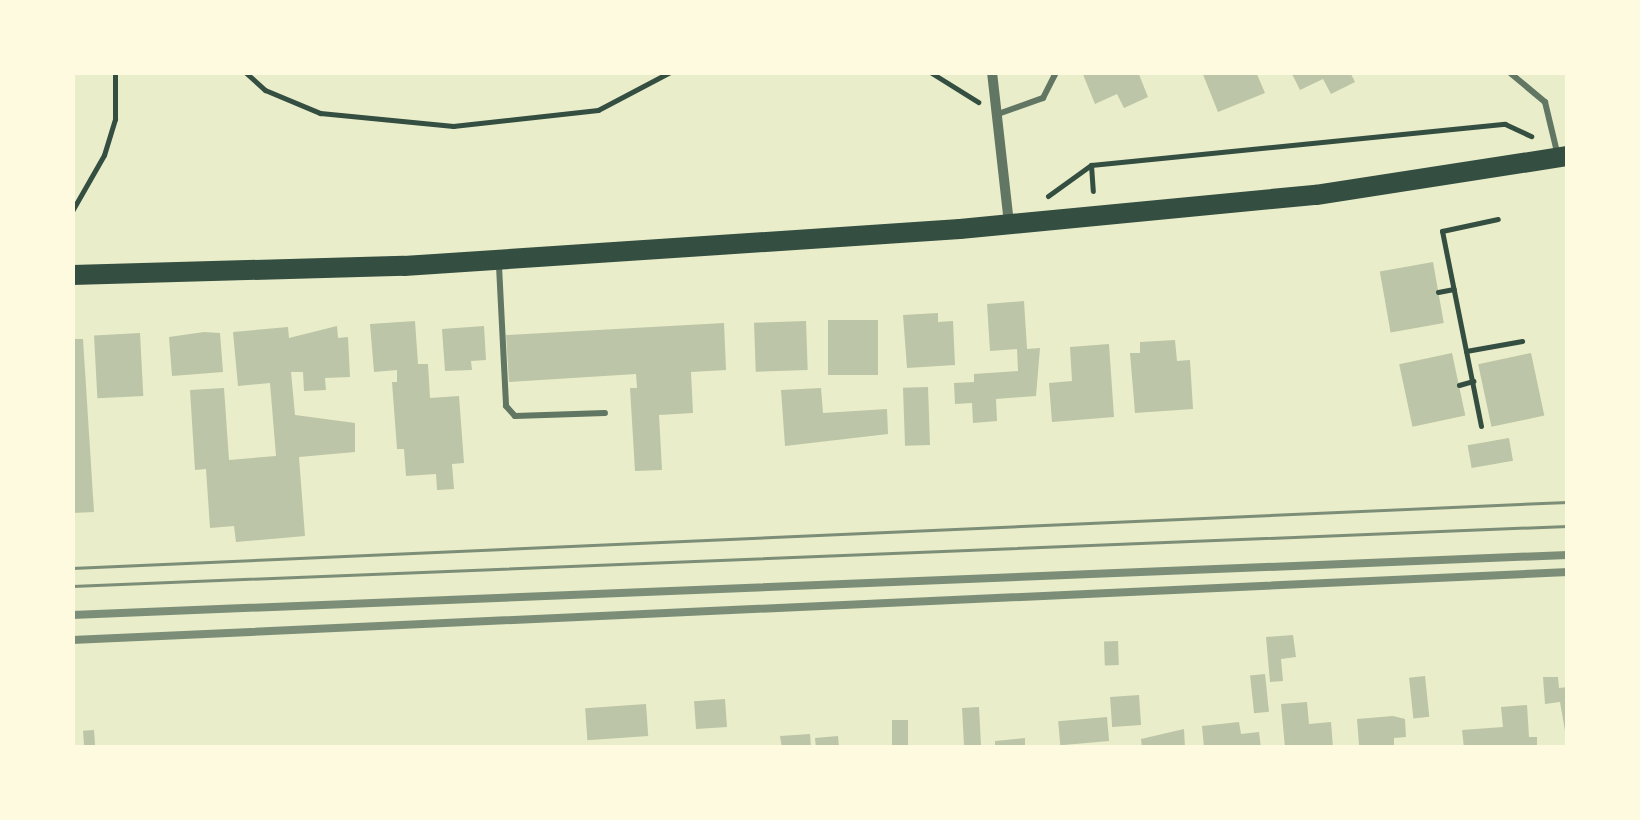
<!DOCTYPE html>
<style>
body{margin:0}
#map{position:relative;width:1640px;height:820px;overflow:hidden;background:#e9edc9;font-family:Karla,sans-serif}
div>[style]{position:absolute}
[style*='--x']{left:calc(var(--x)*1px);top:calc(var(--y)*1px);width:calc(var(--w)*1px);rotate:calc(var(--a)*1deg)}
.building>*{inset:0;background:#bcc5a7;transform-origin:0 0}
.path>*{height:5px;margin:-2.5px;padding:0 2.5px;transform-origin:2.5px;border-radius:2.5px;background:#344e41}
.service>*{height:6px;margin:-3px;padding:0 3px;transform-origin:3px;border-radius:3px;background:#617663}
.minor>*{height:10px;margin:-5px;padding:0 5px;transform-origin:5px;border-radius:5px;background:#617663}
.primary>*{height:20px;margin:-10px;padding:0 10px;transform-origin:10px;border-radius:10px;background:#344e41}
.tram>*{height:2.5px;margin:-1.25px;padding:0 1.25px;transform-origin:1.25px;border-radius:1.25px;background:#7c8e77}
.rail>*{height:8px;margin:-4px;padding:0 4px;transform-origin:4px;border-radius:4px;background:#7c8e77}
span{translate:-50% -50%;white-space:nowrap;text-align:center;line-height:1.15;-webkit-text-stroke:10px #fefae0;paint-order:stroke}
.frame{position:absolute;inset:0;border:75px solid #fefae0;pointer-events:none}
</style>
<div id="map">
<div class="building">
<div style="clip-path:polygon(1082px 72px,1138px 72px,1148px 97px,1124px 108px,1117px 94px,1095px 104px)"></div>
<div style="clip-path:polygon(1202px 72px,1256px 72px,1265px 93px,1218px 112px)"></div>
<div style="clip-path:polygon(1291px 72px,1350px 72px,1355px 82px,1331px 94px,1323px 79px,1300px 90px)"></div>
<div style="left:1433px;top:262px;width:62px;height:54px;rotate:80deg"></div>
<div style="clip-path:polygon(1024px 301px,1027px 349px,1040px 348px,1036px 396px,996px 399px,997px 421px,973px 423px,972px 403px,955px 404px,954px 383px,974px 382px,974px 374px,1018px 371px,1017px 349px,990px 351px,987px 304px)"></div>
<div style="clip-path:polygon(938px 313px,938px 322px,953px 321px,955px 365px,907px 368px,903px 315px)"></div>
<div style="left:828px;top:320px;width:50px;height:55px"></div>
<div style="clip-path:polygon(415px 321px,418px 364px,428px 364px,430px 398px,459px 396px,464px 463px,452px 464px,454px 489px,437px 490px,436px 474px,406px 476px,404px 449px,397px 449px,392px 382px,397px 382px,397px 370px,374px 372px,370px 324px)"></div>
<div style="left:806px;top:321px;width:49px;height:52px;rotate:88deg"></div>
<div style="clip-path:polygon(724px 323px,726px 370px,691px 372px,693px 413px,659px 415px,662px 470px,635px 471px,630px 388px,637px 388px,636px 374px,509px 382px,506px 335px)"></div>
<div style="clip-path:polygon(337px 326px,338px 338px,348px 337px,350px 377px,325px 378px,326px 390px,304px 391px,303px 372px,291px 372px,295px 415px,355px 423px,355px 452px,299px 457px,305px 536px,236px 542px,234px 526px,210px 528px,206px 469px,195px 470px,190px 390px,224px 388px,229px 460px,276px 456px,270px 383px,238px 386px,233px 332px,288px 327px,289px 338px)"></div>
<div style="clip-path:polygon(484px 326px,486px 360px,471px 361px,472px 370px,445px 371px,442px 329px)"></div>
<div style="clip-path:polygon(204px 332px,220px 333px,223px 372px,172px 376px,169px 337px)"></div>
<div style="left:140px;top:333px;width:63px;height:46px;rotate:87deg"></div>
<div style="clip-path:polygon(72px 339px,83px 339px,94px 512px,72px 513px)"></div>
<div style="clip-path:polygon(1175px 340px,1177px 361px,1190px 360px,1193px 409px,1135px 413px,1130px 353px,1140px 353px,1140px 342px)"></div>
<div style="clip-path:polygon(1109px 344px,1114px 417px,1052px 422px,1049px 383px,1072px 381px,1070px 347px)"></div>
<div style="left:1452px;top:353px;width:64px;height:54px;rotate:78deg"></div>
<div style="left:1531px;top:353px;width:64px;height:54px;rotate:78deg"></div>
<div style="left:928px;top:387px;width:58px;height:25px;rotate:88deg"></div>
<div style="clip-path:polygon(821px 388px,823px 413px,887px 409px,888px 434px,785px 446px,781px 390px)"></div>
<div style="left:1509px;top:438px;width:23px;height:42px;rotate:80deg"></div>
<div style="clip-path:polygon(1293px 635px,1296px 657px,1281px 659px,1283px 681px,1270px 682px,1266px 637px)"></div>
<div style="left:1118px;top:641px;width:24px;height:14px;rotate:88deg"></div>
<div style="left:1265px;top:674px;width:38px;height:15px;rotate:84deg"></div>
<div style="left:1425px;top:676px;width:41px;height:16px;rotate:84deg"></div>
<div style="clip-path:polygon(1543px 677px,1558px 677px,1559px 688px,1568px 687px,1568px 748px,1560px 702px,1545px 704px)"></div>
<div style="left:1139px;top:695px;width:30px;height:29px;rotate:86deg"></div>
<div style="left:725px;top:699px;width:28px;height:31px;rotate:86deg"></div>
<div style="clip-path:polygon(1307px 702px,1309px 724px,1331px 722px,1333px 748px,1285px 748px,1281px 704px)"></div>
<div style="left:646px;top:704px;width:32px;height:61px;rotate:86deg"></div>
<div style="clip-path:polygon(1527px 705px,1529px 737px,1537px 737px,1537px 748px,1464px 748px,1462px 730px,1503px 727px,1501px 707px)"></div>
<div style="left:979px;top:707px;width:41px;height:17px;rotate:87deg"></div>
<div style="clip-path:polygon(1393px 716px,1405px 719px,1406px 737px,1394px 738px,1394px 748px,1359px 745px,1357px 719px)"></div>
<div style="left:1107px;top:717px;width:24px;height:49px;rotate:85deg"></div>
<div style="left:892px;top:720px;width:16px;height:28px"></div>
<div style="clip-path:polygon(1239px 722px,1241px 734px,1259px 732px,1261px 748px,1204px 748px,1202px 726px)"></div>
<div style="clip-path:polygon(1184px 729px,1185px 748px,1142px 748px,1141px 739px)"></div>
<div style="left:94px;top:730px;width:15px;height:11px;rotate:86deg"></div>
<div style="clip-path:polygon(810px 734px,811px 748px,782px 748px,780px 736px)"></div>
<div style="clip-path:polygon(838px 736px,839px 748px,816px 748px,815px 738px)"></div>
<div style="clip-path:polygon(1025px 738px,1025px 748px,995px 748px,995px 741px)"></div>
</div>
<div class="path">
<div style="--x:245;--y:72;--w:27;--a:42"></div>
<div style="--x:265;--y:90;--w:60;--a:22.7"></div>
<div style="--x:320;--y:113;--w:134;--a:5.6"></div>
<div style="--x:453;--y:126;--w:146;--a:-6.3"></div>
<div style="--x:598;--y:110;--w:81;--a:-27.8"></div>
<div style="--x:930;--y:72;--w:57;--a:32"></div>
<div style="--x:1091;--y:165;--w:26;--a:86"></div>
<div style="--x:1048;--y:196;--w:53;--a:-35.8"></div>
<div style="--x:1091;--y:165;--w:416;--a:-5.7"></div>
<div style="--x:1505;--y:124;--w:29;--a:25"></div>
<div style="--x:72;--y:211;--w:64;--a:-60.3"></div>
<div style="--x:104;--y:155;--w:38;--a:-73"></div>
<div style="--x:115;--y:119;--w:47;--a:-90"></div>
<div style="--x:1438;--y:292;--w:16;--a:-11"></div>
<div style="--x:1466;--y:351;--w:57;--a:-10.1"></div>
<div style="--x:1459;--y:385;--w:15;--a:-16"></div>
<div style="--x:1481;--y:426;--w:199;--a:-101.3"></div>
<div style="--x:1442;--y:231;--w:57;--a:-12.1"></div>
</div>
<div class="service">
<div style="--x:1509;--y:72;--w:47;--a:39.8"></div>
<div style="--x:1545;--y:102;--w:51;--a:76.5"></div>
<div style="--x:998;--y:114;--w:48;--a:-19.6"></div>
<div style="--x:1043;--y:98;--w:29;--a:-63"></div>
<div style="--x:499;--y:266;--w:140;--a:87.1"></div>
<div style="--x:506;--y:406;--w:13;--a:48"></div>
<div style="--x:515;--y:416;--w:90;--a:-1.9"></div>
</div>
<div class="minor">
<div style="--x:992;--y:72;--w:153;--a:83.6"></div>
</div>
<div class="primary">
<div style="--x:72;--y:275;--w:332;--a:-1.6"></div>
<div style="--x:404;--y:266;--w:557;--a:-3.81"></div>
<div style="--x:960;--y:229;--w:358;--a:-5.5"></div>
<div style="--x:1316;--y:195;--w:255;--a:-8.8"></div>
</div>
<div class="tram">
<div style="--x:72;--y:568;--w:1497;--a:-2.53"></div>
<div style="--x:72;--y:586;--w:1497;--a:-2.3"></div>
</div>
<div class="rail">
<div style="--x:72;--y:615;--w:1497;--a:-2.3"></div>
<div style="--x:72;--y:640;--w:1498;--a:-2.6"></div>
</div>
<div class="frame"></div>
</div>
